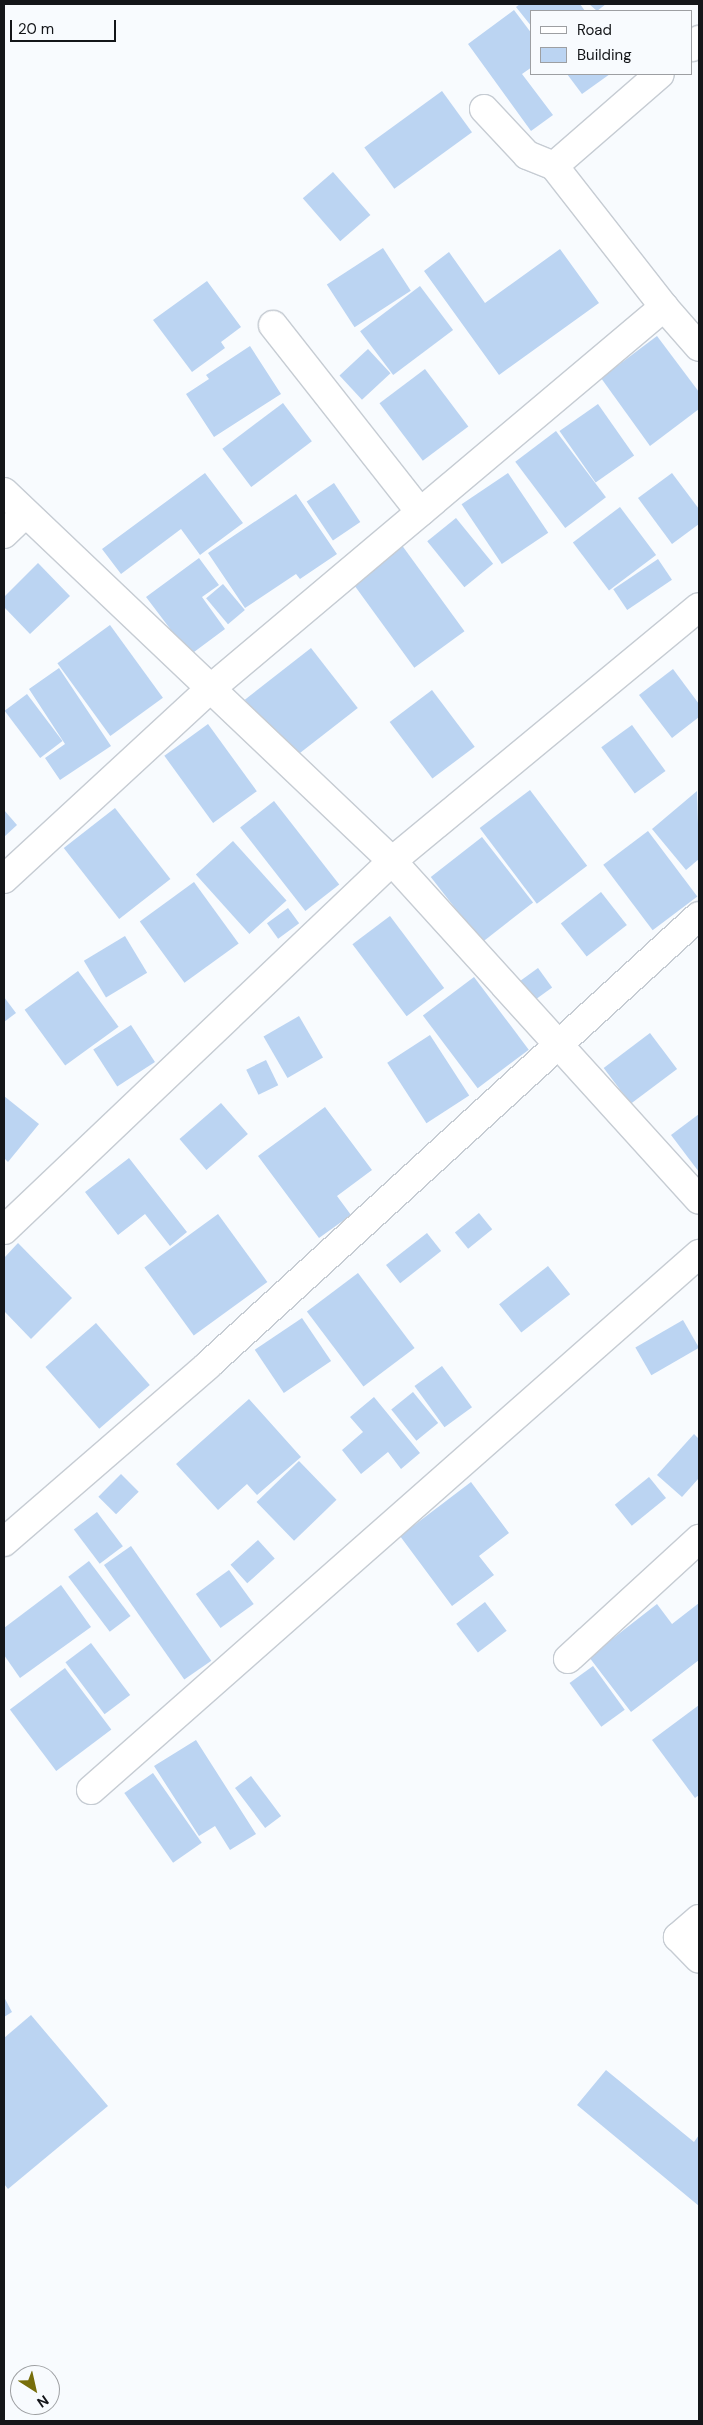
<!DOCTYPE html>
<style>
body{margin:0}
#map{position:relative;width:703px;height:2425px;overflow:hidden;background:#f8fbfe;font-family:"DM Sans",sans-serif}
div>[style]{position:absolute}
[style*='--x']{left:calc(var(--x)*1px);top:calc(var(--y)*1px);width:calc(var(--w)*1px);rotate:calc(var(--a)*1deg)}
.building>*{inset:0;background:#bbd4f2;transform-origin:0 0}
.roads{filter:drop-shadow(1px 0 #c6ccd3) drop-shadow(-1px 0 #c6ccd3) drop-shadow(0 1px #c6ccd3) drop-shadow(0 -1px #c6ccd3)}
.street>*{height:28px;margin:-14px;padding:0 14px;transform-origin:14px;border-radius:14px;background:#fff}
span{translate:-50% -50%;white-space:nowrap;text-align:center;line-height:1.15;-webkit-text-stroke:4px #f8fbfe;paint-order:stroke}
.frame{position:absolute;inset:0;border:5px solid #141619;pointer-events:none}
.legend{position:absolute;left:530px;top:10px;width:162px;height:65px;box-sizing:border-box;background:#f8fbfe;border:1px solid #9d9fa2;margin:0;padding:6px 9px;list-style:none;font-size:15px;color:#141619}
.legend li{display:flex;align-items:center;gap:10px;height:25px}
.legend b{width:25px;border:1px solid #9d9fa2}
.north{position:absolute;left:10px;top:2365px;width:50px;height:50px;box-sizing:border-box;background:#f8fbfe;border:1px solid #9d9fa2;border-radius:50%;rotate:145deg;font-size:14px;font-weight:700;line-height:20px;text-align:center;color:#141619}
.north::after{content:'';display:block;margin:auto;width:18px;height:22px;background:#776e0b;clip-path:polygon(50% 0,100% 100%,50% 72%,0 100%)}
.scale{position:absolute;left:10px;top:20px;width:106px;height:22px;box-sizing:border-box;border:2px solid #141619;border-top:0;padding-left:6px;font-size:15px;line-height:18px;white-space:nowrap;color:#141619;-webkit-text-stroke:4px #f8fbfe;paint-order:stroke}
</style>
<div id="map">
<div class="building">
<div style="clip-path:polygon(520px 4px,580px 4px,585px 11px,532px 11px,532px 27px,516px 7px)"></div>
<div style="clip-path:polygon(589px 4px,606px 4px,597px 11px)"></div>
<div style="clip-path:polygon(514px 10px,532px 34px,532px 67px,522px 74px,553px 115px,531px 131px,468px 44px)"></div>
<div style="clip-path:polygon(567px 74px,610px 74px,582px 94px)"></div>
<div style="left:442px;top:91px;width:51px;height:96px;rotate:54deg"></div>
<div style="left:333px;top:172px;width:57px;height:40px;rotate:49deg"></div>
<div style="left:383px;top:248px;width:51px;height:67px;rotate:57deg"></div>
<div style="clip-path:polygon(560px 249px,599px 303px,499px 375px,424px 271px,449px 252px,485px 303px)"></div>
<div style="clip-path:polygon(207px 281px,241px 327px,221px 342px,225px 348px,192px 372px,153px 320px)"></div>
<div style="left:420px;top:286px;width:55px;height:75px;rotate:53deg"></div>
<div style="clip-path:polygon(657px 336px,699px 392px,699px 409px,650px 446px,601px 378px)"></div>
<div style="clip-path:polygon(250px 346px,281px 394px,214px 437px,186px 394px,209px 379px,206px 375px)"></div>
<div style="left:368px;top:349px;width:33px;height:39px;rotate:47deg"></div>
<div style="left:425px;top:369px;width:72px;height:57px;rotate:53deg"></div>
<div style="left:283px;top:403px;width:48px;height:76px;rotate:53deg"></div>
<div style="left:598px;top:404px;width:63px;height:47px;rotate:55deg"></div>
<div style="left:556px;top:431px;width:83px;height:51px;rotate:53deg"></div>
<div style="clip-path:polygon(205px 473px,243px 523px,200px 555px,181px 529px,121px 574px,102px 549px)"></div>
<div style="left:508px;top:473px;width:72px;height:56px;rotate:56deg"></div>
<div style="clip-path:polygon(672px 473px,699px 509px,699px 524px,672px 544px,638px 498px)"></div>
<div style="left:334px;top:483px;width:47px;height:33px;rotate:56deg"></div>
<div style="clip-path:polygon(296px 494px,337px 554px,300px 579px,296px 574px,245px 608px,208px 553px)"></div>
<div style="left:620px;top:507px;width:60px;height:59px;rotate:53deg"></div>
<div style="left:456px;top:518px;width:59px;height:37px;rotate:51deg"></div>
<div style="left:401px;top:544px;width:108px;height:62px;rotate:54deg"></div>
<div style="clip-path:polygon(199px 558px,219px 585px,202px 597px,225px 629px,190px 655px,146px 597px)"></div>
<div style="left:658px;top:559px;width:25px;height:54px;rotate:56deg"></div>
<div style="clip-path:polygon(38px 563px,70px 596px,30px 634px,4px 607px,4px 597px)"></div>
<div style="left:223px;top:584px;width:34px;height:22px;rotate:50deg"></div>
<div style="left:110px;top:625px;width:90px;height:65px;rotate:54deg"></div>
<div style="left:311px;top:648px;width:76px;height:84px;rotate:52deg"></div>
<div style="clip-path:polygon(59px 668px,111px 746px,60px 780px,45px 758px,65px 744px,29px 689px)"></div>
<div style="clip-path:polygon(673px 669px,699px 704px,699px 717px,672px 738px,639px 695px)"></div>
<div style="left:432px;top:690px;width:71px;height:53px;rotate:53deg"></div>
<div style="left:27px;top:694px;width:59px;height:28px;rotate:53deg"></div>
<div style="left:208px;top:724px;width:83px;height:54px;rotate:54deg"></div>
<div style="left:632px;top:725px;width:57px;height:38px;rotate:54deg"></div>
<div style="left:530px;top:790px;width:95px;height:63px;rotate:53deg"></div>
<div style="clip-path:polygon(697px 791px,699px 859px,686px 870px,652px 829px)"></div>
<div style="left:274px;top:801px;width:106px;height:43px;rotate:52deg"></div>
<div style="left:115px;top:808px;width:90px;height:65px;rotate:52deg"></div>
<div style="clip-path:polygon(4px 810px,17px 825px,4px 837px)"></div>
<div style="left:648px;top:831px;width:82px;height:56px;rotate:53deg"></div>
<div style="left:482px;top:837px;width:83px;height:65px;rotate:52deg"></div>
<div style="left:233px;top:841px;width:80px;height:50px;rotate:48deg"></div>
<div style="left:194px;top:882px;width:76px;height:67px;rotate:54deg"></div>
<div style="left:601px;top:892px;width:42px;height:51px;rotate:52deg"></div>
<div style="left:288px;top:908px;width:19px;height:26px;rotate:54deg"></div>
<div style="left:390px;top:916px;width:90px;height:47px;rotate:53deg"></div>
<div style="left:125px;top:936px;width:43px;height:48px;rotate:59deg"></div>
<div style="left:538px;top:968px;width:24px;height:23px;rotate:54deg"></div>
<div style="left:78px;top:971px;width:69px;height:66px;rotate:54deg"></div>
<div style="left:474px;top:977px;width:91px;height:64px;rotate:53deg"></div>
<div style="clip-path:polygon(4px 997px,16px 1013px,4px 1022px)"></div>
<div style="left:299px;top:1016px;width:48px;height:41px;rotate:60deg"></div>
<div style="left:131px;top:1025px;width:44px;height:45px;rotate:57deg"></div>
<div style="left:650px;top:1033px;width:45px;height:58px;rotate:53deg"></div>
<div style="left:430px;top:1035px;width:72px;height:51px;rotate:57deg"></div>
<div style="left:266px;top:1060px;width:28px;height:22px;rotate:64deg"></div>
<div style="clip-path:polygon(4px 1096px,39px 1124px,8px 1162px,4px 1158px)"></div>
<div style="left:221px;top:1103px;width:41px;height:55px;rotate:49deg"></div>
<div style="clip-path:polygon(325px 1107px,372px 1170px,337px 1196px,351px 1215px,319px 1238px,258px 1156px)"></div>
<div style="clip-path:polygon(699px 1114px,699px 1172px,671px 1135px)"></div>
<div style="clip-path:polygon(129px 1158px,187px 1232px,170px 1246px,145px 1214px,118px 1235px,85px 1192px)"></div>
<div style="left:479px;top:1213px;width:21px;height:31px;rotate:51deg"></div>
<div style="left:218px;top:1214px;width:84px;height:91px;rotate:54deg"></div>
<div style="left:427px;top:1233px;width:23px;height:52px;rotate:52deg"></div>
<div style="clip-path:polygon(18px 1243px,72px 1298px,31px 1339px,4px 1311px,4px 1258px)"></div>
<div style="left:548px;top:1266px;width:36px;height:62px;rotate:52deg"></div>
<div style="left:358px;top:1273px;width:94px;height:64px;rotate:53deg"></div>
<div style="left:302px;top:1318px;width:52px;height:57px;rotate:56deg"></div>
<div style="left:683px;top:1320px;width:32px;height:55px;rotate:60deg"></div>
<div style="left:96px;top:1323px;width:82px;height:67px;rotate:49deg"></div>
<div style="left:442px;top:1366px;width:51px;height:34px;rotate:54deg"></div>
<div style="left:413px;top:1392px;width:40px;height:28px;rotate:51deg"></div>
<div style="clip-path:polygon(374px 1397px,420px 1453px,401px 1469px,388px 1452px,361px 1474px,342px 1450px,363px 1432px,350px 1417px)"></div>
<div style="clip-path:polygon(249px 1399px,301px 1457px,257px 1495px,247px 1484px,218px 1510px,176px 1464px)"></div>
<div style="clip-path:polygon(694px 1434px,699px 1439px,699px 1478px,682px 1497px,657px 1475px)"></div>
<div style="left:299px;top:1461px;width:54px;height:59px;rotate:46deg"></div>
<div style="left:121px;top:1474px;width:25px;height:32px;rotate:45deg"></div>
<div style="left:649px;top:1477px;width:27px;height:44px;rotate:51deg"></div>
<div style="clip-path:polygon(471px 1482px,509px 1533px,479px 1556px,494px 1575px,452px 1606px,400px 1536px)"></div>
<div style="left:97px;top:1512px;width:43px;height:29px;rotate:53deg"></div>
<div style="left:258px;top:1540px;width:25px;height:37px;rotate:48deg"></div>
<div style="left:131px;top:1546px;width:140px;height:33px;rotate:55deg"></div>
<div style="left:89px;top:1561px;width:69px;height:26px;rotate:53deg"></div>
<div style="left:229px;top:1570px;width:42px;height:41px;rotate:54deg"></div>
<div style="clip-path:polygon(61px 1585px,91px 1627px,20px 1678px,4px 1655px,4px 1628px)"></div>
<div style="left:485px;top:1602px;width:36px;height:36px;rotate:53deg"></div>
<div style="clip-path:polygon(699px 1603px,699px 1660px,631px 1712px,589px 1657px,657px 1604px,672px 1624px)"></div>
<div style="left:91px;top:1643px;width:65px;height:32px;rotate:53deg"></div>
<div style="left:593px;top:1666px;width:54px;height:29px;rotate:54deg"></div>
<div style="left:65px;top:1668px;width:77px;height:69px;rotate:53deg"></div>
<div style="clip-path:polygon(699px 1705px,699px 1795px,695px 1798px,652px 1740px)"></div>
<div style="clip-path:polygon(196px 1740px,256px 1834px,230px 1850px,215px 1826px,199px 1836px,154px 1766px)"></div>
<div style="left:153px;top:1773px;width:85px;height:35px;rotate:55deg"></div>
<div style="left:251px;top:1776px;width:50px;height:20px;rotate:53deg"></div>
<div style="clip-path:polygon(4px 1997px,12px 2012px,4px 2017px)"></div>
<div style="clip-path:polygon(31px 2015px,108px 2106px,8px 2189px,4px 2184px,4px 2038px)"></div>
<div style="clip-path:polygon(606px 2070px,694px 2142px,699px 2135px,699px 2206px,577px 2105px)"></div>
</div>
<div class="roads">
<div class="street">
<div style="--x:692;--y:47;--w:10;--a:-45"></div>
<div style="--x:484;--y:109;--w:63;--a:46.9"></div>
<div style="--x:527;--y:155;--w:29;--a:22"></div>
<div style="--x:554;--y:166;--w:179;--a:52"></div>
<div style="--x:554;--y:166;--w:140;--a:-41"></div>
<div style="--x:273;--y:325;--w:238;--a:51.8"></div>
<div style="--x:4;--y:492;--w:535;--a:43.56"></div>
<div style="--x:392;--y:861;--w:457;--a:47.8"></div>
<div style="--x:4;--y:534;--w:30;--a:-44"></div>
<div style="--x:4;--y:879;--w:279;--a:-42.7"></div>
<div style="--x:209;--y:690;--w:595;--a:-40.09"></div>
<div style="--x:664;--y:307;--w:53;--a:48.8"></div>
<div style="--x:4;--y:1230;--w:535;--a:-43.56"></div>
<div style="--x:392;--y:861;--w:398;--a:-39.6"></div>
<div style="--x:4;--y:1542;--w:270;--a:-40.9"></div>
<div style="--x:208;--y:1365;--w:665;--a:-42.44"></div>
<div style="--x:568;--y:1659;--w:178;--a:-42.5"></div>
<div style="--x:91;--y:1790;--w:811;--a:-41.4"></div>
<div style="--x:699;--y:1919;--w:28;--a:139"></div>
<div style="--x:678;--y:1937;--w:30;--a:46"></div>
</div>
</div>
<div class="frame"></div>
<ul class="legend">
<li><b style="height:6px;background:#fff"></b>Road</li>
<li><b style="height:14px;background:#bbd4f2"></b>Building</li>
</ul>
<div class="north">N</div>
<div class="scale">20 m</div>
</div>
